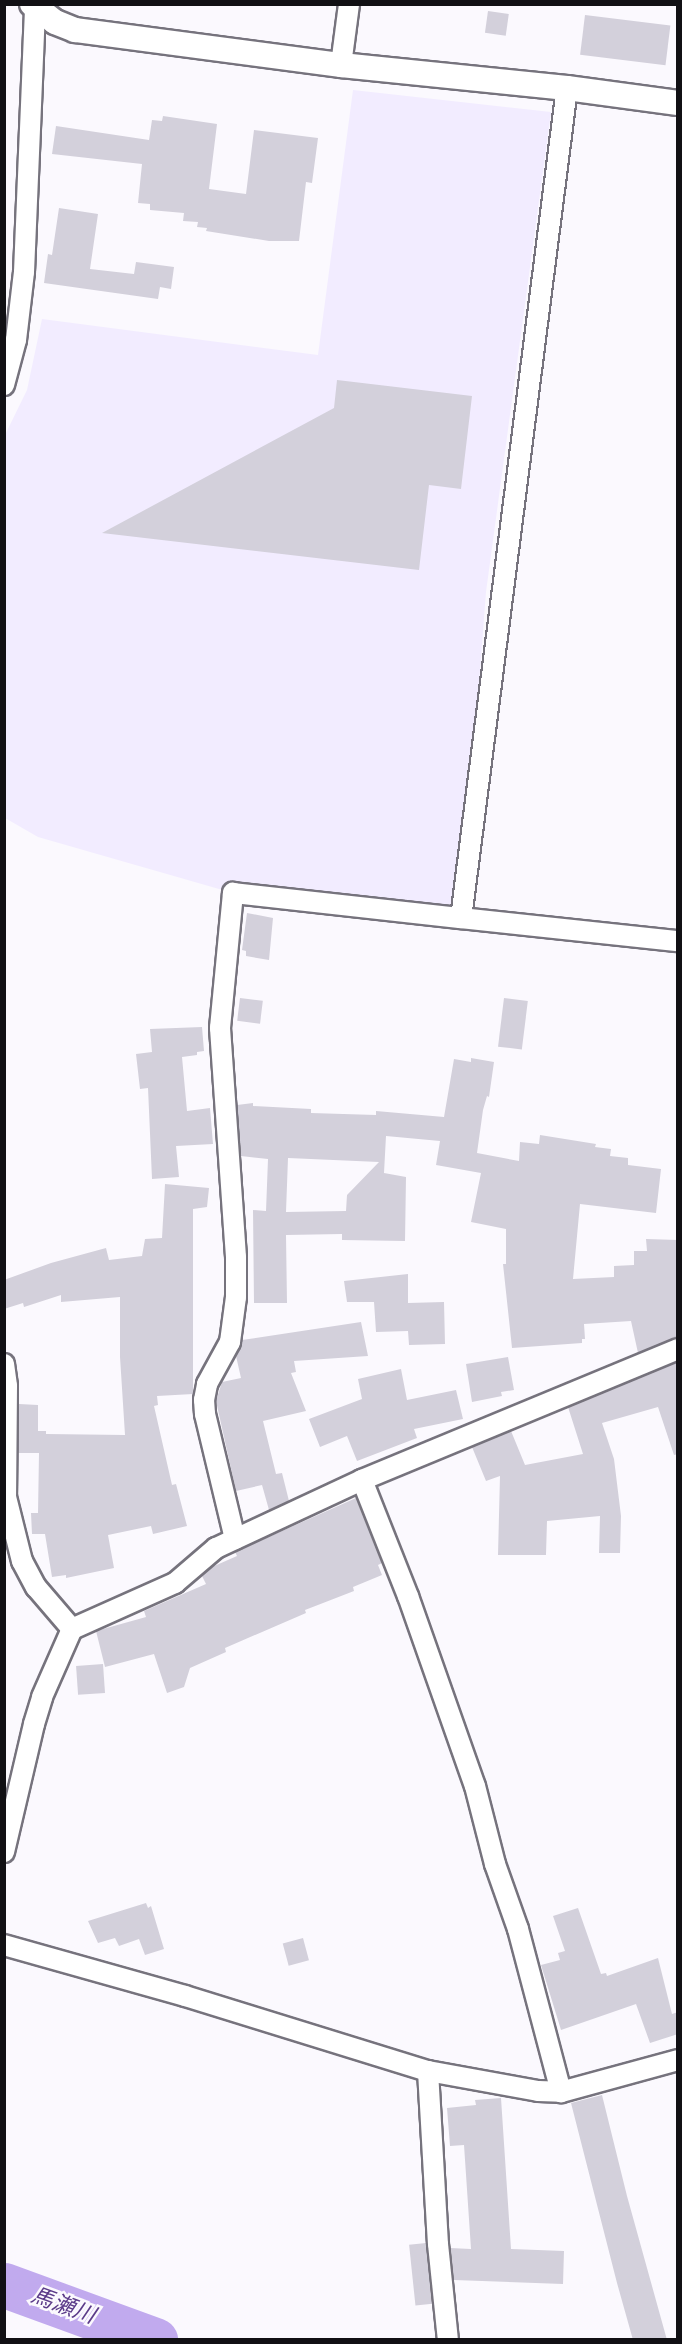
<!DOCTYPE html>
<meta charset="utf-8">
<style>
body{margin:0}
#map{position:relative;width:682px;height:2344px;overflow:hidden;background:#fbf9fe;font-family:"Alegreya Sans","Noto Sans JP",sans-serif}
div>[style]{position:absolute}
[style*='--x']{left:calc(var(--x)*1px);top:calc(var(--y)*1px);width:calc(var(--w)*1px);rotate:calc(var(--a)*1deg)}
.built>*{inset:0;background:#f2ecff}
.river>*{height:45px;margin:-22.5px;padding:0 22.5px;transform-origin:22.5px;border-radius:22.5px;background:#c1aaee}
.building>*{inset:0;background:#d3d0db;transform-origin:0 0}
.roads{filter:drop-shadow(2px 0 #76737d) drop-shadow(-2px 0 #76737d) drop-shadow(0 2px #76737d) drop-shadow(0 -2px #76737d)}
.minor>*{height:20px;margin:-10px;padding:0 10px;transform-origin:10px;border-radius:10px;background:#fff}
.tertiary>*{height:24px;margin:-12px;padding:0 12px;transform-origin:12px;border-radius:12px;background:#fff}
span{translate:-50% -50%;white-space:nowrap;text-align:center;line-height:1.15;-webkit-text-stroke:5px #fbf9fe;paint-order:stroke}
.water-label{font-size:22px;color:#5b3b89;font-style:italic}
.frame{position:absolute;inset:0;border:6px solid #111014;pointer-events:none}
</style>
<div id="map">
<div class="built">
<div style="clip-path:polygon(353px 90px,551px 112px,486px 592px,461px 918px,233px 893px,38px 837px,5px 818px,4px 437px,27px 390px,42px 319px,318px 355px)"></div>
</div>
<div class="river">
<div style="--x:4;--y:2285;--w:161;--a:20"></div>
</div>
<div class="building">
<div style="left:488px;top:11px;width:21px;height:22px;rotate:8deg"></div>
<div style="left:585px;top:15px;width:86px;height:40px;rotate:7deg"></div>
<div style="clip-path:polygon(163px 116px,217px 124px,209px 189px,246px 194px,254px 130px,318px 138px,312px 183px,306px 182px,299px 241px,269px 241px,206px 231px,207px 228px,197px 227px,198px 222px,183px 221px,184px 213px,150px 210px,150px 204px,138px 203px,142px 164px,52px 154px,56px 126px,149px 140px,152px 120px,162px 121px)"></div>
<div style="clip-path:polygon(59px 208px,98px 214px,90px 269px,134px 274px,136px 262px,174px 267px,171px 289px,160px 287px,158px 299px,44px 283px,48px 254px,52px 255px)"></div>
<div style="clip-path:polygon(337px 380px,472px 396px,461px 489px,429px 485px,419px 570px,102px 533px,334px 408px)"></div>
<div style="clip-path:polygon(247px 913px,273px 918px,269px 960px,246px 956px,246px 951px,242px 950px)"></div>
<div style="left:240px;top:998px;width:23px;height:23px;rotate:7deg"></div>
<div style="left:504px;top:998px;width:24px;height:49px;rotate:7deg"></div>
<div style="clip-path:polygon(202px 1027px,204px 1051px,197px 1052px,197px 1055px,182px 1057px,187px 1111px,210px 1108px,213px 1144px,176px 1146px,179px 1177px,152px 1179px,148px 1088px,140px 1089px,136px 1054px,152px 1052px,150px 1029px)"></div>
<div style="clip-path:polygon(evenodd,471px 1058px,494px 1062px,489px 1097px,487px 1096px,483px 1110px,477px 1153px,519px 1161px,520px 1142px,539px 1144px,540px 1135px,596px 1144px,595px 1147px,611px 1149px,610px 1156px,628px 1158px,628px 1165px,661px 1169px,656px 1213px,580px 1204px,573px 1279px,614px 1277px,614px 1266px,634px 1265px,634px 1251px,647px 1251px,646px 1239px,678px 1240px,678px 1337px,638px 1353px,631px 1321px,584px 1324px,585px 1339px,582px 1339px,582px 1343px,512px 1348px,503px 1264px,506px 1264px,506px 1229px,471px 1222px,481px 1173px,436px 1165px,440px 1141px,386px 1136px,384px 1173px,406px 1177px,405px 1241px,342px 1240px,342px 1234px,286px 1235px,287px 1303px,254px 1303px,253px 1210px,266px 1211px,268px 1159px,241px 1156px,237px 1105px,253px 1103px,253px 1106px,311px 1109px,311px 1113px,376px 1115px,376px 1111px,444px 1117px,454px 1059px,471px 1062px,471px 1058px,288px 1158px,379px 1162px,347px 1195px,346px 1211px,286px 1212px,288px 1158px)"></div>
<div style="clip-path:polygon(165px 1184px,209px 1188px,207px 1207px,193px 1209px,193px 1394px,157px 1396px,158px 1405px,154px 1406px,172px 1485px,176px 1484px,187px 1526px,153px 1534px,151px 1526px,108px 1535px,114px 1568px,66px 1578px,66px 1575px,52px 1577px,45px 1534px,32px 1534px,31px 1513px,38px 1513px,39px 1453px,18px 1453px,19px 1404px,38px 1405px,38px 1431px,46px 1431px,46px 1434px,125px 1435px,120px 1357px,120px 1297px,61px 1302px,61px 1295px,24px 1307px,23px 1303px,4px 1309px,4px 1280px,51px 1263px,106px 1248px,109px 1260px,142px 1256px,145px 1239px,162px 1238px)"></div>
<div style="clip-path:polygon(408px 1274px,408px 1303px,444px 1302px,445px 1344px,409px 1345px,408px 1331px,376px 1332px,374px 1302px,347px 1302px,344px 1281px)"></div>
<div style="clip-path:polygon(361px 1322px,368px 1356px,294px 1361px,296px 1372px,291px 1373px,306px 1411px,263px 1421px,276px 1474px,282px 1473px,289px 1501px,269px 1510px,262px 1485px,236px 1491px,216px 1401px,222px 1382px,241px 1378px,236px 1356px,242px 1340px)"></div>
<div style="clip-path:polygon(508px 1357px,514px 1390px,501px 1392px,502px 1396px,472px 1402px,466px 1364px)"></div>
<div style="clip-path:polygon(678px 1362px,678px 1454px,674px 1455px,658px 1407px,602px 1423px,614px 1459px,621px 1516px,620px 1553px,599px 1553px,600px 1516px,547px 1521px,546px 1555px,498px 1555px,500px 1476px,486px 1481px,472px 1447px,511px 1431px,525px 1465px,583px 1454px,568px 1407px)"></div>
<div style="clip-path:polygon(401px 1369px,407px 1400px,456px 1390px,463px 1419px,414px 1429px,417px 1438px,357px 1461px,347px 1436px,320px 1447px,309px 1419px,362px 1399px,358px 1379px)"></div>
<div style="clip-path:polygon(356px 1498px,382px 1563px,378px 1565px,382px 1575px,353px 1587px,354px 1591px,305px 1610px,306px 1613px,225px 1648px,226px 1652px,190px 1668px,184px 1687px,167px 1693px,154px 1654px,105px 1667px,96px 1631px,146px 1617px,144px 1611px,206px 1584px,202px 1576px,212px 1567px,237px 1556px,235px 1552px)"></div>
<div style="left:103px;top:1664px;width:29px;height:27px;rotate:86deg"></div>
<div style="clip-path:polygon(146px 1903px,148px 1908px,151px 1906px,164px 1949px,145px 1955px,139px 1939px,119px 1946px,115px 1938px,98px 1943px,88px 1921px)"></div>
<div style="clip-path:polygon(578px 1908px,601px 1974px,606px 1973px,607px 1976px,658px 1958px,672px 2014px,678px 2012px,678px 2034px,650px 2043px,636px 2004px,561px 2030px,541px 1965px,560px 1960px,558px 1953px,565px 1951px,553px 1916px)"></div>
<div style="left:303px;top:1938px;width:23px;height:21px;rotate:75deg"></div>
<div style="clip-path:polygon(602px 2095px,627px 2196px,667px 2340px,633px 2340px,617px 2283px,571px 2103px)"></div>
<div style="clip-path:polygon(501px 2098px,511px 2249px,564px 2251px,563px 2284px,454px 2280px,450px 2248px,471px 2249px,464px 2145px,450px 2146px,447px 2108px,476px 2105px,475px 2100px)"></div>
<div style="left:426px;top:2243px;width:61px;height:17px;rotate:84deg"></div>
</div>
<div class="roads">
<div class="minor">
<div style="--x:341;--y:65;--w:62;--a:-82.5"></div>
<div style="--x:4;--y:385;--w:47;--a:-75.1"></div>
<div style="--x:16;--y:340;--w:68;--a:-83.3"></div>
<div style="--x:24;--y:272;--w:263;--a:-87.6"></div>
<div style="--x:461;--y:918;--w:218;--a:6.1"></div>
<div style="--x:4;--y:1364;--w:22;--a:82"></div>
<div style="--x:7;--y:1386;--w:111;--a:90.5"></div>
<div style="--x:6;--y:1497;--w:66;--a:76"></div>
<div style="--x:22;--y:1561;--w:30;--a:62"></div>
<div style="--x:36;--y:1587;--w:55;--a:49.4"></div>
<div style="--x:362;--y:1480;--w:125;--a:68.4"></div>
<div style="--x:408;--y:1596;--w:201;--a:70.6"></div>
<div style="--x:475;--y:1786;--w:81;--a:75.6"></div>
<div style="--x:495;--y:1864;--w:69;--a:70.5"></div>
<div style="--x:518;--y:1929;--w:169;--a:75.2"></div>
<div style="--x:235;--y:1539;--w:129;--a:-103.5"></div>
<div style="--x:205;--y:1414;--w:14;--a:-94"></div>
<div style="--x:204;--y:1400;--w:16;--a:-79"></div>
<div style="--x:207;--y:1384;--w:48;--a:-61.3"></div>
<div style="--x:230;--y:1342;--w:45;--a:-82.4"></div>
<div style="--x:236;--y:1297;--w:40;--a:-90"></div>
<div style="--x:236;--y:1257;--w:230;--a:-94"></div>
<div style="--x:220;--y:1028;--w:136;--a:-84.5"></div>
<div style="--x:233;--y:893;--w:229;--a:6.3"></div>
<div style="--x:461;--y:918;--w:837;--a:-82.72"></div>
<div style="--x:4;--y:1852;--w:131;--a:-76.8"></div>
<div style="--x:34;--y:1724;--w:28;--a:-73"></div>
<div style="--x:42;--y:1697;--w:74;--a:-66.2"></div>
<div style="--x:72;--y:1629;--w:113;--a:-24.1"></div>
<div style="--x:175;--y:1583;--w:54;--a:-40.5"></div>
<div style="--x:216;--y:1548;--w:161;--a:-25"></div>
<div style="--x:362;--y:1480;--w:342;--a:-22.5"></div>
<div style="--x:4;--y:1945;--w:188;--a:15.7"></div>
<div style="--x:185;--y:1996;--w:254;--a:17.2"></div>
<div style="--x:428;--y:2071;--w:112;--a:10.3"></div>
<div style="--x:538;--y:2091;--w:23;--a:2"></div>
<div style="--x:561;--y:2092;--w:121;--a:-15.3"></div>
<div style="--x:428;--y:2071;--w:173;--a:86.7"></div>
<div style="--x:438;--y:2244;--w:97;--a:84.1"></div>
</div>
<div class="tertiary">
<div style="--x:32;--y:4;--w:29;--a:38"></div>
<div style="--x:55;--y:22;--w:22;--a:22"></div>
<div style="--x:75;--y:30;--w:268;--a:7.5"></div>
<div style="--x:341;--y:65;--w:227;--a:5.8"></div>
<div style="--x:567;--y:88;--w:112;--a:7.7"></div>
</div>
</div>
<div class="water-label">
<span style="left:63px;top:2306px;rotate:20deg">馬瀬川</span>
</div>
<div class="frame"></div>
</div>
